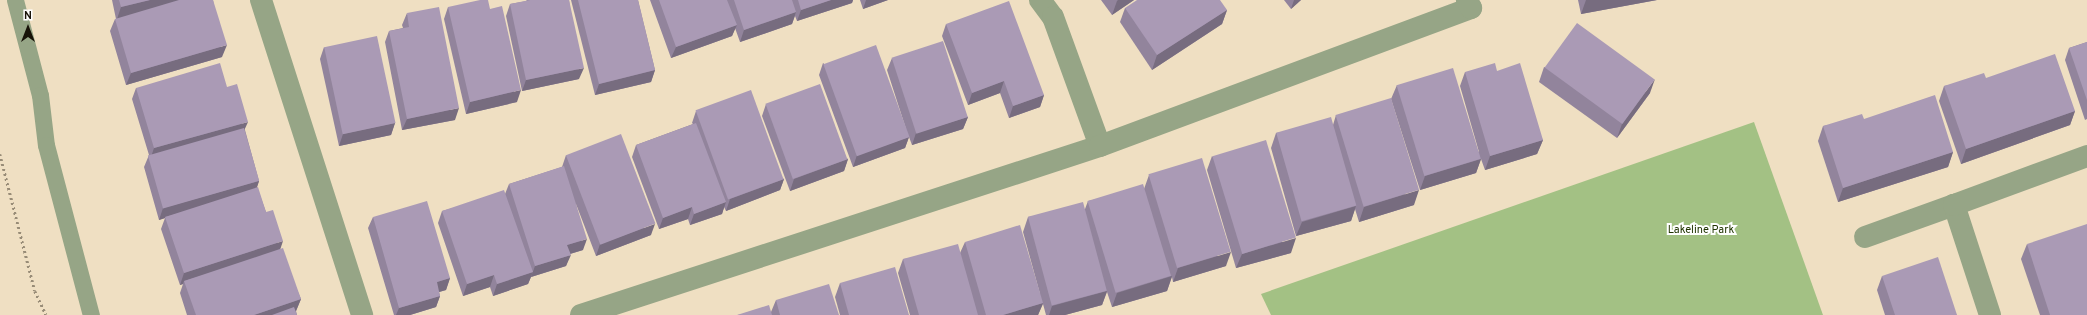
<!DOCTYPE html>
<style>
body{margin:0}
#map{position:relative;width:2087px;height:315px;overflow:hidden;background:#efdfc2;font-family:Overpass,sans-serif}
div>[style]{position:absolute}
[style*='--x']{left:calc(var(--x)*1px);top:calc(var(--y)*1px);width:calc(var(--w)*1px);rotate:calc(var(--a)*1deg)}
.green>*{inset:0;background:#a3c184}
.path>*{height:2.5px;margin-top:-1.25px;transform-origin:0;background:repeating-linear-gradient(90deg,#988c77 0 2px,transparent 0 5px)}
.service>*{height:17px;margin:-8.5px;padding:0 8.5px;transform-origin:8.5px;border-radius:8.5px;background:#96a586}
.minor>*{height:22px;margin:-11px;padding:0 11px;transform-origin:11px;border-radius:11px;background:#96a586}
.wall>*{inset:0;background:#92849c}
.shaded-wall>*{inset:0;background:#776c7f}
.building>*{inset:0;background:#aa9ab5;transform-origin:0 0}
span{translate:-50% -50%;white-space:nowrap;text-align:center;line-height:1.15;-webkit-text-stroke:4px #fff;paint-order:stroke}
.park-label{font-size:11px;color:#203400}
.north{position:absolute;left:8px;top:8px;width:40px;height:40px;-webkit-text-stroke:3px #fff;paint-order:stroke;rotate:0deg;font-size:11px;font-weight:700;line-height:16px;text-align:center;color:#171208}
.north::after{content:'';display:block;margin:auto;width:14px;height:18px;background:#171208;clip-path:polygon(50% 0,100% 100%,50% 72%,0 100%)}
</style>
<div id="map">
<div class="green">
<div style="clip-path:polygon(1754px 122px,1823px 315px,1271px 315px,1261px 294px)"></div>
</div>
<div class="path">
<div style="--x:0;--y:154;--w:141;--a:75.7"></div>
<div style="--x:35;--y:291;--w:26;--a:65"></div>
</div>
<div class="service">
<div style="--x:15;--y:0;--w:98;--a:75.3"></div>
<div style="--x:40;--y:95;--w:50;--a:83.2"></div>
<div style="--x:46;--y:145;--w:176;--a:75.2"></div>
</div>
<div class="minor">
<div style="--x:261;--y:0;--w:331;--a:72.2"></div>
<div style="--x:1040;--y:0;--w:21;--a:53"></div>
<div style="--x:1053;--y:17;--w:137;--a:70"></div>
<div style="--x:1865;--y:237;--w:95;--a:-19.8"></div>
<div style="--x:581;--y:315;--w:546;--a:-18.04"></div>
<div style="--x:1100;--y:146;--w:396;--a:-20.4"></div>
<div style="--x:1471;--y:8;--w:9;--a:-117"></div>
<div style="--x:1990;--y:315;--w:116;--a:-108.1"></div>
<div style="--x:1954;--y:205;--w:142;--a:-20.2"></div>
</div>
<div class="wall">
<div style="clip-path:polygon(112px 0,213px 0,222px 57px,126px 85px,110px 31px,115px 19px,116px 19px)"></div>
<div style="clip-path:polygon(526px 0,569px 0,579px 79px,522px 91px,506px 16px,510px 4px,527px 1px)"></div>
<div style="clip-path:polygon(571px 0,638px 0,655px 70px,651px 82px,595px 95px)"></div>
<div style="clip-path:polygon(650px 0,853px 0,852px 3px,797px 21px,795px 16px,792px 24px,740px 42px,735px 28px,732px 36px,671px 58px)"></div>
<div style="clip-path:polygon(860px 0,888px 0,863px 9px)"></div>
<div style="clip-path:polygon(1101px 0,1134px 0,1112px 15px)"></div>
<div style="clip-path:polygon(1284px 0,1301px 0,1291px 9px)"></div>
<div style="clip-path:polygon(1578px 0,1657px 0,1581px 14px)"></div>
<div style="clip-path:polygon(448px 7px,490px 9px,517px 102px,466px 114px,444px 19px)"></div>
<div style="clip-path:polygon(1125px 8px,1227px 10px,1222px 24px,1152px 70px,1120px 22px)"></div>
<div style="clip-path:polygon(407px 13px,455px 120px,402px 130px,385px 42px,389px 31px,403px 28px,402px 25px)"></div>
<div style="clip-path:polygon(946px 24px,1044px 95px,1040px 107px,1009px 118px,1000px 93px,968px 105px,942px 36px)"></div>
<div style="clip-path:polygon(2087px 42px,2087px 119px,2085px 120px,2065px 60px,2069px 48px)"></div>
<div style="clip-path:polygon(324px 47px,395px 123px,391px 135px,339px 146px,320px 59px)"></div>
<div style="clip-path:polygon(892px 58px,968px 117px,963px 129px,912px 145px,909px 137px,905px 148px,853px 167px,819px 75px,823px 63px,906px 129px,887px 70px)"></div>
<div style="clip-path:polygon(1544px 67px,1650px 93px,1617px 138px,1539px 82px)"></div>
<div style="clip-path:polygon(1497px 71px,1543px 140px,1537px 154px,1485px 170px,1481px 159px,1476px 173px,1420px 190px,1391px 99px,1397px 85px,1479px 152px,1460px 86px,1465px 72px)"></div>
<div style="clip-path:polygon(1986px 78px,2075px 111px,2070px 125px,1961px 164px,1939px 101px,1944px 86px)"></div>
<div style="clip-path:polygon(227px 87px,245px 130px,259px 181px,257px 187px,266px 212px,280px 249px,301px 299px,296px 311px,297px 315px,187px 315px,180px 293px,183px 284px,180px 285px,161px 229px,165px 218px,159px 220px,144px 167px,149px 155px,132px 99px,136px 88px)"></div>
<div style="clip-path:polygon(766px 104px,848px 159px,844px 171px,790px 191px,762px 116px)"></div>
<div style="clip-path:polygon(696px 111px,784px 179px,780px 190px,726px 211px,724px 207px,722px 214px,690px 225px,688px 219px,659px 229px,632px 157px,636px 145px,693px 124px,692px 123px)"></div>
<div style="clip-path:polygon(1336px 115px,1414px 205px,1359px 222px,1355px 209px,1351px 221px,1296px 236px,1271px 148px,1276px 133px,1333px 125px)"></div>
<div style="clip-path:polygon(1864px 119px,1953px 152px,1948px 167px,1838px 202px,1818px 141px,1823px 126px)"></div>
<div style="clip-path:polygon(566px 155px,651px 235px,596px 256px,576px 204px,583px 250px,570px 254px,566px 266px,531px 277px,528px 284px,493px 296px,490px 287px,463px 296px,438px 223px,442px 211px,505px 194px,509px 184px,562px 167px)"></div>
<div style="clip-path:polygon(1212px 156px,1291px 253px,1236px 268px,1207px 170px)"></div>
<div style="clip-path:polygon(1149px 175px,1226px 266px,1173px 282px,1172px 277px,1167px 291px,1112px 307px,1107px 292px,1102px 305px,1065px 315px,1046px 315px,1043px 304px,1038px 315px,910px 315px,898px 273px,903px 259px,960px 253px,965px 242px,1040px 294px,1023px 232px,1028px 217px,1085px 209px,1088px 201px,1144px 189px)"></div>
<div style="clip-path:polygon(373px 217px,450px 278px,446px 290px,439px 292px,440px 296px,436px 307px,410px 315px,394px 315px,368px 228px)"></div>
<div style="clip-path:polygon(2027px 244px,2087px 315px,2040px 315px,2021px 259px)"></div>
<div style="clip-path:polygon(1882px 276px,1957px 315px,1885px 315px,1877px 290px)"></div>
<div style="clip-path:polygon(840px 283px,909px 315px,840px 315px,835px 297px)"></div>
<div style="clip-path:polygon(776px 300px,839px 315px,737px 315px,771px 312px)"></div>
</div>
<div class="shaded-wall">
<div style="clip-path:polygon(150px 0,193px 0,117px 19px,121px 7px)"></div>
<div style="clip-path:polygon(831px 0,853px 0,852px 3px,797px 21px,801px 10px)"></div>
<div style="clip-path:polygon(866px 0,888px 0,863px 9px)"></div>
<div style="clip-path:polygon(1118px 0,1134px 0,1112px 15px,1117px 1px)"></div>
<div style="clip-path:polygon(1294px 0,1301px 0,1291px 9px)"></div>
<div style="clip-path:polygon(1586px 0,1657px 0,1581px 14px)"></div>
<div style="clip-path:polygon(1227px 10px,1222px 24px,1152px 70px,1157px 55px)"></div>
<div style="clip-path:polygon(796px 12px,792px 24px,740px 42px,744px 30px)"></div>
<div style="clip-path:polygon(737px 25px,732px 36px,671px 58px,676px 47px)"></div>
<div style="clip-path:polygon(227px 45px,222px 57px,126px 85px,131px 73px)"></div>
<div style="clip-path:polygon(584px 68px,579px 79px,522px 91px,526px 80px)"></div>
<div style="clip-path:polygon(655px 70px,651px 82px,595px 95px,599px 84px)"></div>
<div style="clip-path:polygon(1655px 79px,1650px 93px,1617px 138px,1622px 124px)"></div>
<div style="clip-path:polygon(1004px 81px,1000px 93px,968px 105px,972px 93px)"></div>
<div style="clip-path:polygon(521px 90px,517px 102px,466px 114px,470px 102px)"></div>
<div style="clip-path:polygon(1044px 95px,1040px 107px,1009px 118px,1013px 106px)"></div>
<div style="clip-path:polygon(459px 108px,455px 120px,402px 130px,407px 119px)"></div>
<div style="clip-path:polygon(2075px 111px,2070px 125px,1961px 164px,1966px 149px)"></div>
<div style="clip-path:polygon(968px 117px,963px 129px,912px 145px,916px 133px)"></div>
<div style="clip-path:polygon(248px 122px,243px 133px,150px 160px,154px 148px)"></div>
<div style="clip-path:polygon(395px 123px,391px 135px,339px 146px,343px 134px)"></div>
<div style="clip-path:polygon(909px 137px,905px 148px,853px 167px,857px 155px)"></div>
<div style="clip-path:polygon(1543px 140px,1537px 154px,1485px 170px,1490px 156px)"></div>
<div style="clip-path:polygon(1953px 152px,1948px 167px,1838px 202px,1843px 188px)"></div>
<div style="clip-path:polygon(848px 159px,844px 171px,790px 191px,794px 179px)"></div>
<div style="clip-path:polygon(1481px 159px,1476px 173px,1420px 190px,1425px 176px)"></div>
<div style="clip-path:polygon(784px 179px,780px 190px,726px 211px,730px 199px)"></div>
<div style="clip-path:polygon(259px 181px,255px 193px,165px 217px,165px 218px,159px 220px,163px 208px)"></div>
<div style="clip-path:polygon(1419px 190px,1414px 205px,1359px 222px,1364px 207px)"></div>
<div style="clip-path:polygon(726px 202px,722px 214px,690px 225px,694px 214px)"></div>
<div style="clip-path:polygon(1356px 206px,1351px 221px,1296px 236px,1302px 222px)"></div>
<div style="clip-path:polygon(692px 207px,688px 219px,659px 229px,663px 218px)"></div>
<div style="clip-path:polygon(655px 224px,651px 235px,596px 256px,600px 244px)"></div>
<div style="clip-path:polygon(1296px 238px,1291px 253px,1236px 268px,1242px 254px)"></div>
<div style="clip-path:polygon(587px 239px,583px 250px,563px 256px,567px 245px)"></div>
<div style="clip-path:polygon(283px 241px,279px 253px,184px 281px,183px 284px,180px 285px,184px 273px)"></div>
<div style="clip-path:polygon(1231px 252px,1226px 266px,1173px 282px,1178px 268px)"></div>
<div style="clip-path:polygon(571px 255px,566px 266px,531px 277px,535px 266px)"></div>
<div style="clip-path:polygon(533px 272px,528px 284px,493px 296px,497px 284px)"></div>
<div style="clip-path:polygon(494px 275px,490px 287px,463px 296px,467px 284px)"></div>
<div style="clip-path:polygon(1172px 276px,1167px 291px,1112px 307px,1117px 293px)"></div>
<div style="clip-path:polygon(450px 278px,446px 290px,432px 294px,437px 282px)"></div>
<div style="clip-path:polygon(1107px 291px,1102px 305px,1065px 315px,1049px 315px,1052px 306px)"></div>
<div style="clip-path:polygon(440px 296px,436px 307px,410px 315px,396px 315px,399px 308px)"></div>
<div style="clip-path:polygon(301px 299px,296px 311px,284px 315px,254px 315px)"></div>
<div style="clip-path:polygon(1043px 303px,1038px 315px,1003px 315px)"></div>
</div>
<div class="building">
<div style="clip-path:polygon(119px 0,150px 0,121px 7px)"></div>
<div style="clip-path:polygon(179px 0,213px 0,227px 45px,131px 73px,115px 19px)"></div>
<div style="clip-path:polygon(480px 0,488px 0,490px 9px,502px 6px,521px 90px,470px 102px,448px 7px)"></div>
<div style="clip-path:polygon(530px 0,569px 0,584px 68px,526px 80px,510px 4px)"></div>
<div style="clip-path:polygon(578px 0,638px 0,655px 70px,599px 84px)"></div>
<div style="clip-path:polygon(659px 0,727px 0,737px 25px,676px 47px)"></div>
<div style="clip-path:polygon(734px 0,792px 0,796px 12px,744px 30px)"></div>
<div style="clip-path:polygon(798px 0,831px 0,801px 10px)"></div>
<div style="clip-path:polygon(1137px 0,1220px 0,1227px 10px,1157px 55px,1125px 8px)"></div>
<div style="clip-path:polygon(1009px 1px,1044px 95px,1013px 106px,1004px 81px,972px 93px,946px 24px)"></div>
<div style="clip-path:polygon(439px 7px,459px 108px,407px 119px,389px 31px,409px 27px,407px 13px)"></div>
<div style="left:1577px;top:23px;width:96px;height:55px;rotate:36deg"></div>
<div style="left:377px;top:36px;width:89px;height:54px;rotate:78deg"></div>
<div style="left:943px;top:41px;width:80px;height:54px;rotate:72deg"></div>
<div style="clip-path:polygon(2087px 42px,2087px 100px,2069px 48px)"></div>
<div style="left:876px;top:45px;width:98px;height:56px;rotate:70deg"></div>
<div style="clip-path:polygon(2055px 54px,2075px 111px,1966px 149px,1944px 86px,1984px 73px,1986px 78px)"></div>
<div style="clip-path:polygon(220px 63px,227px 87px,237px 84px,248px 122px,154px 148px,136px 88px)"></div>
<div style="clip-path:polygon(1495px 63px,1497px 71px,1520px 63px,1543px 140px,1490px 156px,1465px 72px)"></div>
<div style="left:1453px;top:68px;width:95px;height:59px;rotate:73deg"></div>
<div style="left:820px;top:84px;width:80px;height:58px;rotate:70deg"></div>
<div style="left:751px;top:90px;width:95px;height:59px;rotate:70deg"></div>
<div style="clip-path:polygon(1935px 95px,1953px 152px,1843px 188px,1823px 126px,1862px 114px,1864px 119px)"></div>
<div style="left:1391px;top:98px;width:96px;height:58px;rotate:73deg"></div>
<div style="left:1331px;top:117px;width:92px;height:57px;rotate:74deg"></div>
<div style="clip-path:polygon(696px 123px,726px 202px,694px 214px,692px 207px,663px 218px,636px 145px)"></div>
<div style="left:244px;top:128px;width:55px;height:100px;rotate:74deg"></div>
<div style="left:621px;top:134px;width:96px;height:59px;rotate:69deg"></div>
<div style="left:1266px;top:140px;width:102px;height:56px;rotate:73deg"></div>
<div style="left:1202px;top:158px;width:98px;height:56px;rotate:73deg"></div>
<div style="clip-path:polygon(564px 166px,587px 239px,567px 245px,571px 255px,535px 266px,509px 184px)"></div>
<div style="left:1143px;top:184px;width:96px;height:58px;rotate:73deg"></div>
<div style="clip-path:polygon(258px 187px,266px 212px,273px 210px,283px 241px,184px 273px,165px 217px)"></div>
<div style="clip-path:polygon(504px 190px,533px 272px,497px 284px,494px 275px,467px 284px,442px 211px)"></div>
<div style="clip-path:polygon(427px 201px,450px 278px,437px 282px,440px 296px,399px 308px,373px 217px)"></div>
<div style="left:1083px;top:202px;width:92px;height:57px;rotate:75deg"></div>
<div style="clip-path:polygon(2087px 224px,2087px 315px,2050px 315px,2027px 244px)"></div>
<div style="clip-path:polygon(1020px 225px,1043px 303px,1003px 315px,986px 315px,965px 242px)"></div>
<div style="clip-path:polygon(958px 244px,978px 315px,919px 315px,903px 259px)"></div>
<div style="clip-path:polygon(283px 248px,301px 299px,254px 315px,196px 315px,184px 281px)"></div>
<div style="clip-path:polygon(1938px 257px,1957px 315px,1895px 315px,1882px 276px)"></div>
<div style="clip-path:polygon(895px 267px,909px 315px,849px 315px,840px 283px)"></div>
<div style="clip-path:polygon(829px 284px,839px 315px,780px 315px,776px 300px)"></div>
<div style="clip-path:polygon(769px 305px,772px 315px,737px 315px)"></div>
<div style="clip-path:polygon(294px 307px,297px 315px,272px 315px)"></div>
</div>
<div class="park-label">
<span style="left:1701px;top:230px">Lakeline Park</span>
</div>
<div class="north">N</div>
</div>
